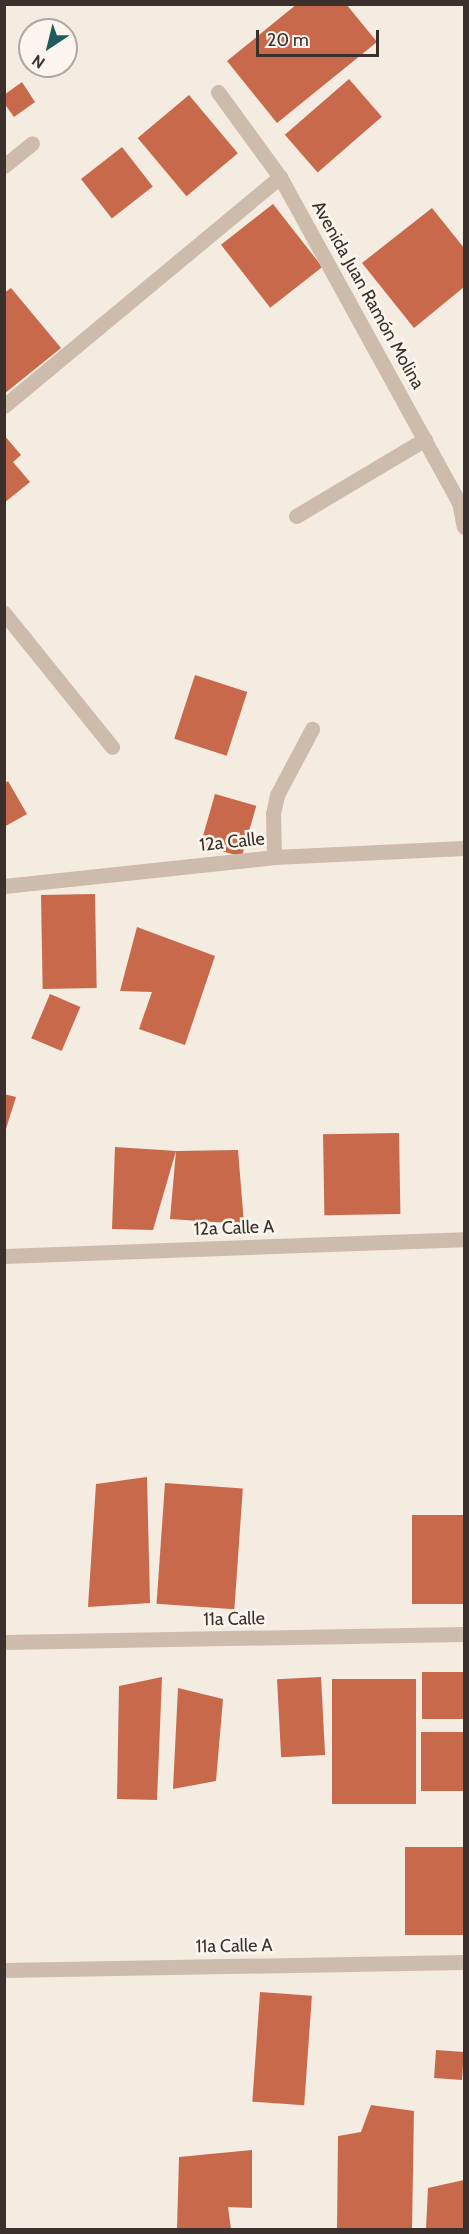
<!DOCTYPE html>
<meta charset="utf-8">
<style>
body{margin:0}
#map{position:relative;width:469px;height:2234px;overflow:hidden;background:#f4ebe1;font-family:Cabin,sans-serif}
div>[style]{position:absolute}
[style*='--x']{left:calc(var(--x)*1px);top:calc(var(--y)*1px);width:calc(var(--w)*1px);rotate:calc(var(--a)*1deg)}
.building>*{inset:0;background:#c8694b;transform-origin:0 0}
.street>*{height:15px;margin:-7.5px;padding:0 7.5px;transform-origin:7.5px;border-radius:7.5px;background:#cdbbac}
span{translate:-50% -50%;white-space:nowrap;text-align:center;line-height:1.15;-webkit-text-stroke:5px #fbf5ee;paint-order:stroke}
.street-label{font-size:18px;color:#3b302b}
.frame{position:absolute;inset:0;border:6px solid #3b302b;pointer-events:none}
.north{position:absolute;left:18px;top:18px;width:60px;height:60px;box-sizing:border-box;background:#fbf5ee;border:2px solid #aea6a0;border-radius:50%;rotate:215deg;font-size:16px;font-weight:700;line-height:24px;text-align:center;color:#3b302b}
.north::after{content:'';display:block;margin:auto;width:21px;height:27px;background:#1f5a5e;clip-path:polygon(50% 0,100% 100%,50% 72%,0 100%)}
.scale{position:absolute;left:256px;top:30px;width:123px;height:27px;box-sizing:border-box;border:3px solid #3b302b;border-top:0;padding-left:8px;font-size:18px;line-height:21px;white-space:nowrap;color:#3b302b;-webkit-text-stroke:4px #fbf5ee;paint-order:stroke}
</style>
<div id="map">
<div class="building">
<div style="clip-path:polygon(297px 4px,346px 4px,377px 42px,277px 123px,227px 61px)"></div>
<div style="left:349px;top:79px;width:50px;height:85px;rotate:49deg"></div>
<div style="clip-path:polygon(22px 82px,35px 102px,14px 117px,4px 103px,4px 95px)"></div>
<div style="left:189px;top:95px;width:76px;height:67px;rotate:50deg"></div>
<div style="left:122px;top:147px;width:50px;height:52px;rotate:52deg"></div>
<div style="left:273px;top:204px;width:80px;height:66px;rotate:52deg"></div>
<div style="clip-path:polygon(432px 208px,464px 248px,464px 287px,414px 328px,362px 263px)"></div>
<div style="clip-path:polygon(11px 288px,61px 348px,4px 394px,4px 293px)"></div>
<div style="clip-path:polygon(4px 435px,21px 455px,13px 462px,30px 482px,4px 503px)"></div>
<div style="left:195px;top:675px;width:55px;height:67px;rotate:18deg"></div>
<div style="clip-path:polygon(8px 781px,27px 814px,4px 827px,4px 784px)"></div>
<div style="left:215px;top:794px;width:43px;height:53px;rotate:16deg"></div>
<div style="left:95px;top:894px;width:94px;height:54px;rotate:89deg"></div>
<div style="clip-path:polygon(137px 927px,215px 956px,185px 1045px,139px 1029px,152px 992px,120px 991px)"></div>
<div style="left:50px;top:994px;width:33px;height:48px;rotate:23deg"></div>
<div style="clip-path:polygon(4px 1094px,16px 1097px,5px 1132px,4px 1132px)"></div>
<div style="left:399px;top:1133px;width:81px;height:76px;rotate:89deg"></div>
<div style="clip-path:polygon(115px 1147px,176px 1151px,153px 1230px,112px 1229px)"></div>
<div style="clip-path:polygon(238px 1150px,244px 1224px,170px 1219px,176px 1151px)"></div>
<div style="clip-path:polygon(147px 1477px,150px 1603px,88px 1607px,96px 1484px)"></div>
<div style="left:165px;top:1483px;width:78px;height:121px;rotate:4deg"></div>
<div style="left:412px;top:1515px;width:52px;height:89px"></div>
<div style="left:464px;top:1672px;width:47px;height:42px;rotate:90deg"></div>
<div style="clip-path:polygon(162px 1677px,157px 1800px,117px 1799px,119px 1686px)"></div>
<div style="left:321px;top:1677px;width:78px;height:44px;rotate:87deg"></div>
<div style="left:332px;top:1679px;width:84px;height:125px"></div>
<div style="clip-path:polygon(178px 1688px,223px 1699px,216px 1781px,173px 1789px)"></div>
<div style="left:421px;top:1732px;width:43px;height:59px"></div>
<div style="left:464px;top:1847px;width:88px;height:59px;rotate:90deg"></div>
<div style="left:260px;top:1992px;width:52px;height:110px;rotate:4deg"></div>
<div style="left:436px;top:2050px;width:28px;height:28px;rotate:4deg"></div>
<div style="clip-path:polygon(371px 2105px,414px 2111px,412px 2229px,337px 2229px,338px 2136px,361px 2132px)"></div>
<div style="clip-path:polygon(252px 2150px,252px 2208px,228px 2207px,231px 2229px,177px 2229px,179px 2157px)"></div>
<div style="clip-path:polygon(464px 2180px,464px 2229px,426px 2229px,428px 2188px)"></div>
</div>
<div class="street">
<div style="--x:218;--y:92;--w:105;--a:53.9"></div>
<div style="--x:280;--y:177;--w:371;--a:61.2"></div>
<div style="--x:459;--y:502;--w:25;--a:79"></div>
<div style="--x:4;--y:166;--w:36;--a:-39"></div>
<div style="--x:4;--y:406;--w:359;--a:-39.7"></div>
<div style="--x:296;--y:516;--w:150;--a:-30.8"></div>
<div style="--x:4;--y:613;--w:172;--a:51.1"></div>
<div style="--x:274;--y:857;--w:43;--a:-91.3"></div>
<div style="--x:273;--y:814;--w:19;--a:-78"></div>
<div style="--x:277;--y:795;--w:75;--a:-62.1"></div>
<div style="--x:4;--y:886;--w:272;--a:-6.1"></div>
<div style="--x:274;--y:857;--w:190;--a:-2.7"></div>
<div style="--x:4;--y:1256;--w:460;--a:-2.1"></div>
<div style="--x:4;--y:1642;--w:460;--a:-1"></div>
<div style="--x:4;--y:1970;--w:460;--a:-1"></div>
</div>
<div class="street-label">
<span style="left:368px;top:295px;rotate:61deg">Avenida Juan Ramón Molina</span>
<span style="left:232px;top:842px;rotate:-6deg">12a Calle</span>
<span style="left:234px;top:1228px;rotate:-2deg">12a Calle A</span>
<span style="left:234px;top:1619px;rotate:-1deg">11a Calle</span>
<span style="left:234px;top:1946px;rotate:-1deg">11a Calle A</span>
</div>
<div class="frame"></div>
<div class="north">N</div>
<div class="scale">20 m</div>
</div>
